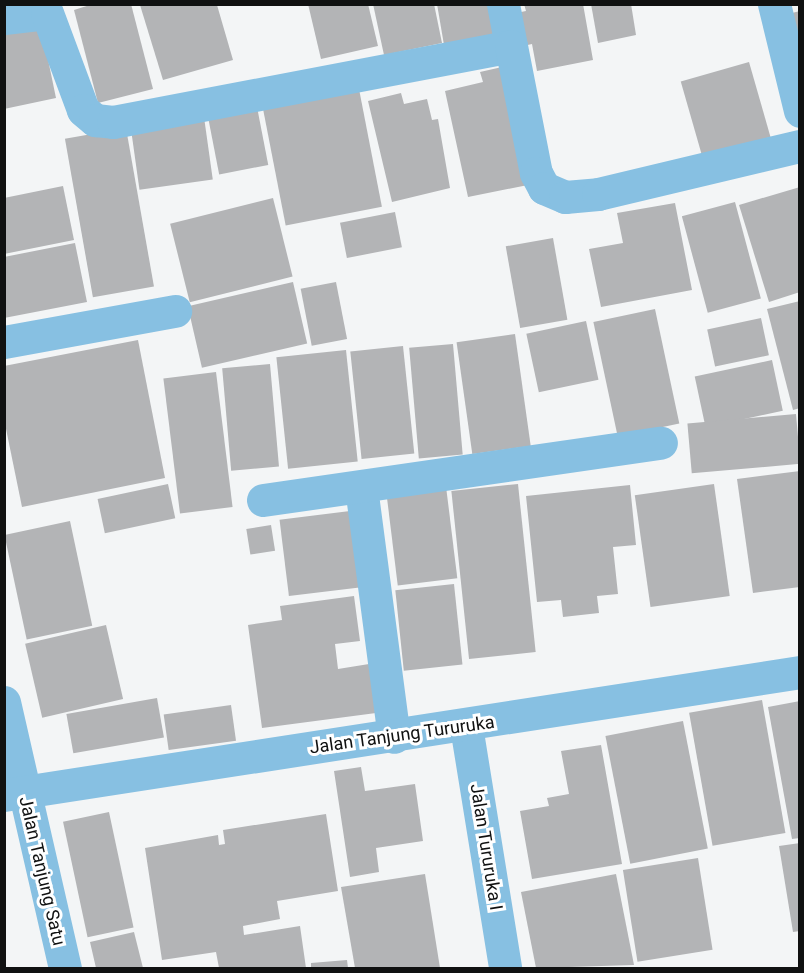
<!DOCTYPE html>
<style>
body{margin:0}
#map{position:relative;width:804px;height:973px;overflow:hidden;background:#f3f5f6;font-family:Roboto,sans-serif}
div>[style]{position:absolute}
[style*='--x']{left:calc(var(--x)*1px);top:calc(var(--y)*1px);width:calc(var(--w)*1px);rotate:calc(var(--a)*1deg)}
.building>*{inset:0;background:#b3b4b6;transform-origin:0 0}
.street>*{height:33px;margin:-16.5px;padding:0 16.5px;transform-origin:16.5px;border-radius:16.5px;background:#87c0e2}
span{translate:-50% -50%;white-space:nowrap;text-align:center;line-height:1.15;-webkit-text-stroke:6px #fff;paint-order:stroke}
.street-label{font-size:18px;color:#101111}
.frame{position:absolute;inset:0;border:6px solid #101111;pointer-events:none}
</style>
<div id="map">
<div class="building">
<div style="clip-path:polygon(93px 4px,131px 4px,153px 89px,98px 103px,74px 10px)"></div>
<div style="clip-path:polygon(308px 4px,368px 4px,378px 46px,321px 59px)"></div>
<div style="clip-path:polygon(373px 4px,434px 4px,442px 43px,384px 55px)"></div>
<div style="clip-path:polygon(437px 4px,491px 4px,496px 35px,444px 45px)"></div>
<div style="clip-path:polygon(524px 4px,583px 4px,593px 60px,537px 71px,532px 44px,523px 46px,516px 13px,526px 11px)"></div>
<div style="clip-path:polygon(591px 4px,631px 4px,636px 35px,598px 43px)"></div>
<div style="clip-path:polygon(140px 5px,217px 5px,233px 60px,163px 80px)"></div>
<div style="clip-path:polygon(800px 11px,800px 53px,788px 14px)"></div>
<div style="clip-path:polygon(39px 16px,56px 98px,4px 109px,4px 23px)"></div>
<div style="left:749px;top:62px;width:78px;height:71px;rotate:74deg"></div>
<div style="clip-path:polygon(502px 67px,528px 185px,468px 197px,445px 91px,483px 82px,480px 72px)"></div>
<div style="left:359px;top:89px;width:120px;height:98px;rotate:79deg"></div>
<div style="clip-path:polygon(401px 93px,404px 104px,427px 99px,432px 120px,438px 119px,450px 188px,392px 202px,368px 101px)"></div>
<div style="left:257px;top:107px;width:59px;height:50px;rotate:79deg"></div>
<div style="left:204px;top:117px;width:63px;height:74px;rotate:82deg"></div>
<div style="left:126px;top:128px;width:161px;height:62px;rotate:80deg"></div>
<div style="clip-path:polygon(63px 186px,74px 240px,4px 254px,4px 198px)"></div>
<div style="clip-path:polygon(800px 187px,800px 292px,769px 302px,739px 205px)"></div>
<div style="left:273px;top:198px;width:81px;height:106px;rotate:76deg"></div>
<div style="left:735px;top:202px;width:100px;height:55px;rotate:75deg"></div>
<div style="clip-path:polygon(675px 203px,692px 290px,601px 307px,589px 249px,623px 243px,617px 213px)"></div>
<div style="left:395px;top:212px;width:36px;height:56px;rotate:79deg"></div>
<div style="left:553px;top:238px;width:83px;height:48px;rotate:80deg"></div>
<div style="clip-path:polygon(75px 243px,87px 302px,4px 318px,4px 257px)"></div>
<div style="left:293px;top:282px;width:63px;height:108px;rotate:77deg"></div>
<div style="left:336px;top:282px;width:58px;height:36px;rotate:79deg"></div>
<div style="clip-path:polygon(800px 301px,800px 408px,793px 410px,767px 309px)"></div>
<div style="left:655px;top:309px;width:117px;height:63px;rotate:78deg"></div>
<div style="left:761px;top:318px;width:38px;height:55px;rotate:78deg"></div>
<div style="left:586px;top:321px;width:60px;height:61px;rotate:78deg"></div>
<div style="left:515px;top:334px;width:113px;height:59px;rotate:82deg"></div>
<div style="clip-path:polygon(138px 340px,165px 478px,22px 507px,4px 419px,4px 366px)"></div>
<div style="left:453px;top:344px;width:111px;height:44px;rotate:85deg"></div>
<div style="left:403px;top:346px;width:108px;height:53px;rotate:84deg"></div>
<div style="left:346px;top:350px;width:112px;height:70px;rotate:84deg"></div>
<div style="left:772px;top:360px;width:52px;height:79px;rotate:78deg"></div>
<div style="left:270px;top:364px;width:103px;height:48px;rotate:85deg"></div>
<div style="left:216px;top:372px;width:136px;height:53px;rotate:83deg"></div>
<div style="left:796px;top:414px;width:50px;height:109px;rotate:85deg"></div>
<div style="clip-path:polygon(800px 471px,800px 587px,753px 593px,737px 479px)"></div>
<div style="left:445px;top:478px;width:101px;height:60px;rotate:83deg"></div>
<div style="left:168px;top:484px;width:35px;height:72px;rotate:78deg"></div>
<div style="left:518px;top:484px;width:169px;height:67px;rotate:84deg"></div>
<div style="left:714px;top:484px;width:113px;height:80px;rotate:82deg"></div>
<div style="clip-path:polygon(630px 485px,636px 545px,613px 547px,618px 594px,597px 596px,599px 613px,563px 617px,561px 600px,537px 602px,526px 496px)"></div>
<div style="left:350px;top:511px;width:77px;height:71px;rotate:83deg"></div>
<div style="left:70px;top:521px;width:107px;height:67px;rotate:78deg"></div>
<div style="left:271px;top:525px;width:26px;height:25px;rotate:81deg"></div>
<div style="left:454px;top:584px;width:81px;height:59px;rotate:84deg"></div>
<div style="clip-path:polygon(354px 596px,360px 641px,335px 644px,338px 669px,369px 664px,376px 713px,262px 728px,248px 625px,282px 620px,280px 606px)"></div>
<div style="left:106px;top:625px;width:76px;height:83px;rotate:77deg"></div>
<div style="left:157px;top:698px;width:40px;height:92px;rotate:80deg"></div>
<div style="left:762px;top:700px;width:135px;height:74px;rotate:80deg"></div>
<div style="clip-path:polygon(800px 701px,800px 838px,792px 839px,768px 707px)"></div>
<div style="left:231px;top:705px;width:36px;height:68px;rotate:82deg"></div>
<div style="left:683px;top:721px;width:130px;height:79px;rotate:79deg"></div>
<div style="clip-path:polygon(601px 745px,622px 864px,532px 879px,520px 811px,549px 806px,547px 798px,569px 794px,561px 751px)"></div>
<div style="clip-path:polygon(361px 767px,365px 791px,415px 784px,423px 841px,376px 848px,379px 872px,350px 877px,334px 771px)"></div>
<div style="left:109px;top:812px;width:118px;height:47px;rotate:78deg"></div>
<div style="clip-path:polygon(326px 814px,338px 891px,277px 901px,280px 919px,243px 926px,244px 935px,300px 926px,306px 968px,219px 968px,216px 952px,162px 960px,145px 848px,218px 835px,219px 845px,225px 844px,223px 830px)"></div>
<div style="clip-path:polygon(800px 843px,800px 931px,793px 932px,779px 846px)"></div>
<div style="left:698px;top:858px;width:93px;height:76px;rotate:81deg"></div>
<div style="clip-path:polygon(425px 874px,440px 968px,355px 968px,341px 887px)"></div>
<div style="clip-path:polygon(616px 874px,634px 965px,536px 968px,521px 892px)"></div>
<div style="clip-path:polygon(134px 932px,143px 968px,96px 968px,90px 942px)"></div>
<div style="clip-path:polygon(347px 960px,348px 968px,311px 968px,311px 963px)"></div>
</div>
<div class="street">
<div style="--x:503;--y:4;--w:43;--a:79.2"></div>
<div style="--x:774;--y:4;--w:110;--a:76.3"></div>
<div style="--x:4;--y:18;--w:43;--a:-6.6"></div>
<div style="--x:47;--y:13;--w:103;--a:69.6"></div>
<div style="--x:83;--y:110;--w:16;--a:40"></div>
<div style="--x:95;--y:120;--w:18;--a:6"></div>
<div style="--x:113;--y:122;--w:405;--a:-10.8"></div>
<div style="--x:511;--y:46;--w:129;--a:78.9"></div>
<div style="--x:536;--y:173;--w:17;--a:62"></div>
<div style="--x:544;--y:188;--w:23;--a:23"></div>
<div style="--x:565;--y:197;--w:33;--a:-5"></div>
<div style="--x:598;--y:194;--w:208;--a:-13.4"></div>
<div style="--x:4;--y:342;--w:174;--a:-10.3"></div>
<div style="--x:361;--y:487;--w:252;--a:82.5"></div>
<div style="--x:263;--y:500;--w:402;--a:-8.2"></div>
<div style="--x:4;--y:702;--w:273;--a:77.1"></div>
<div style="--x:466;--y:726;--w:245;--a:80.8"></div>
<div style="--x:4;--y:795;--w:805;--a:-8.78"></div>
</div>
<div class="street-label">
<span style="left:402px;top:735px;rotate:-8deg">Jalan Tanjung Tururuka</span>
<span style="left:486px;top:847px;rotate:81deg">Jalan Tururuka I</span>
<span style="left:42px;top:871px;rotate:77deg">Jalan Tanjung Satu</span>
</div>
<div class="frame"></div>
</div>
